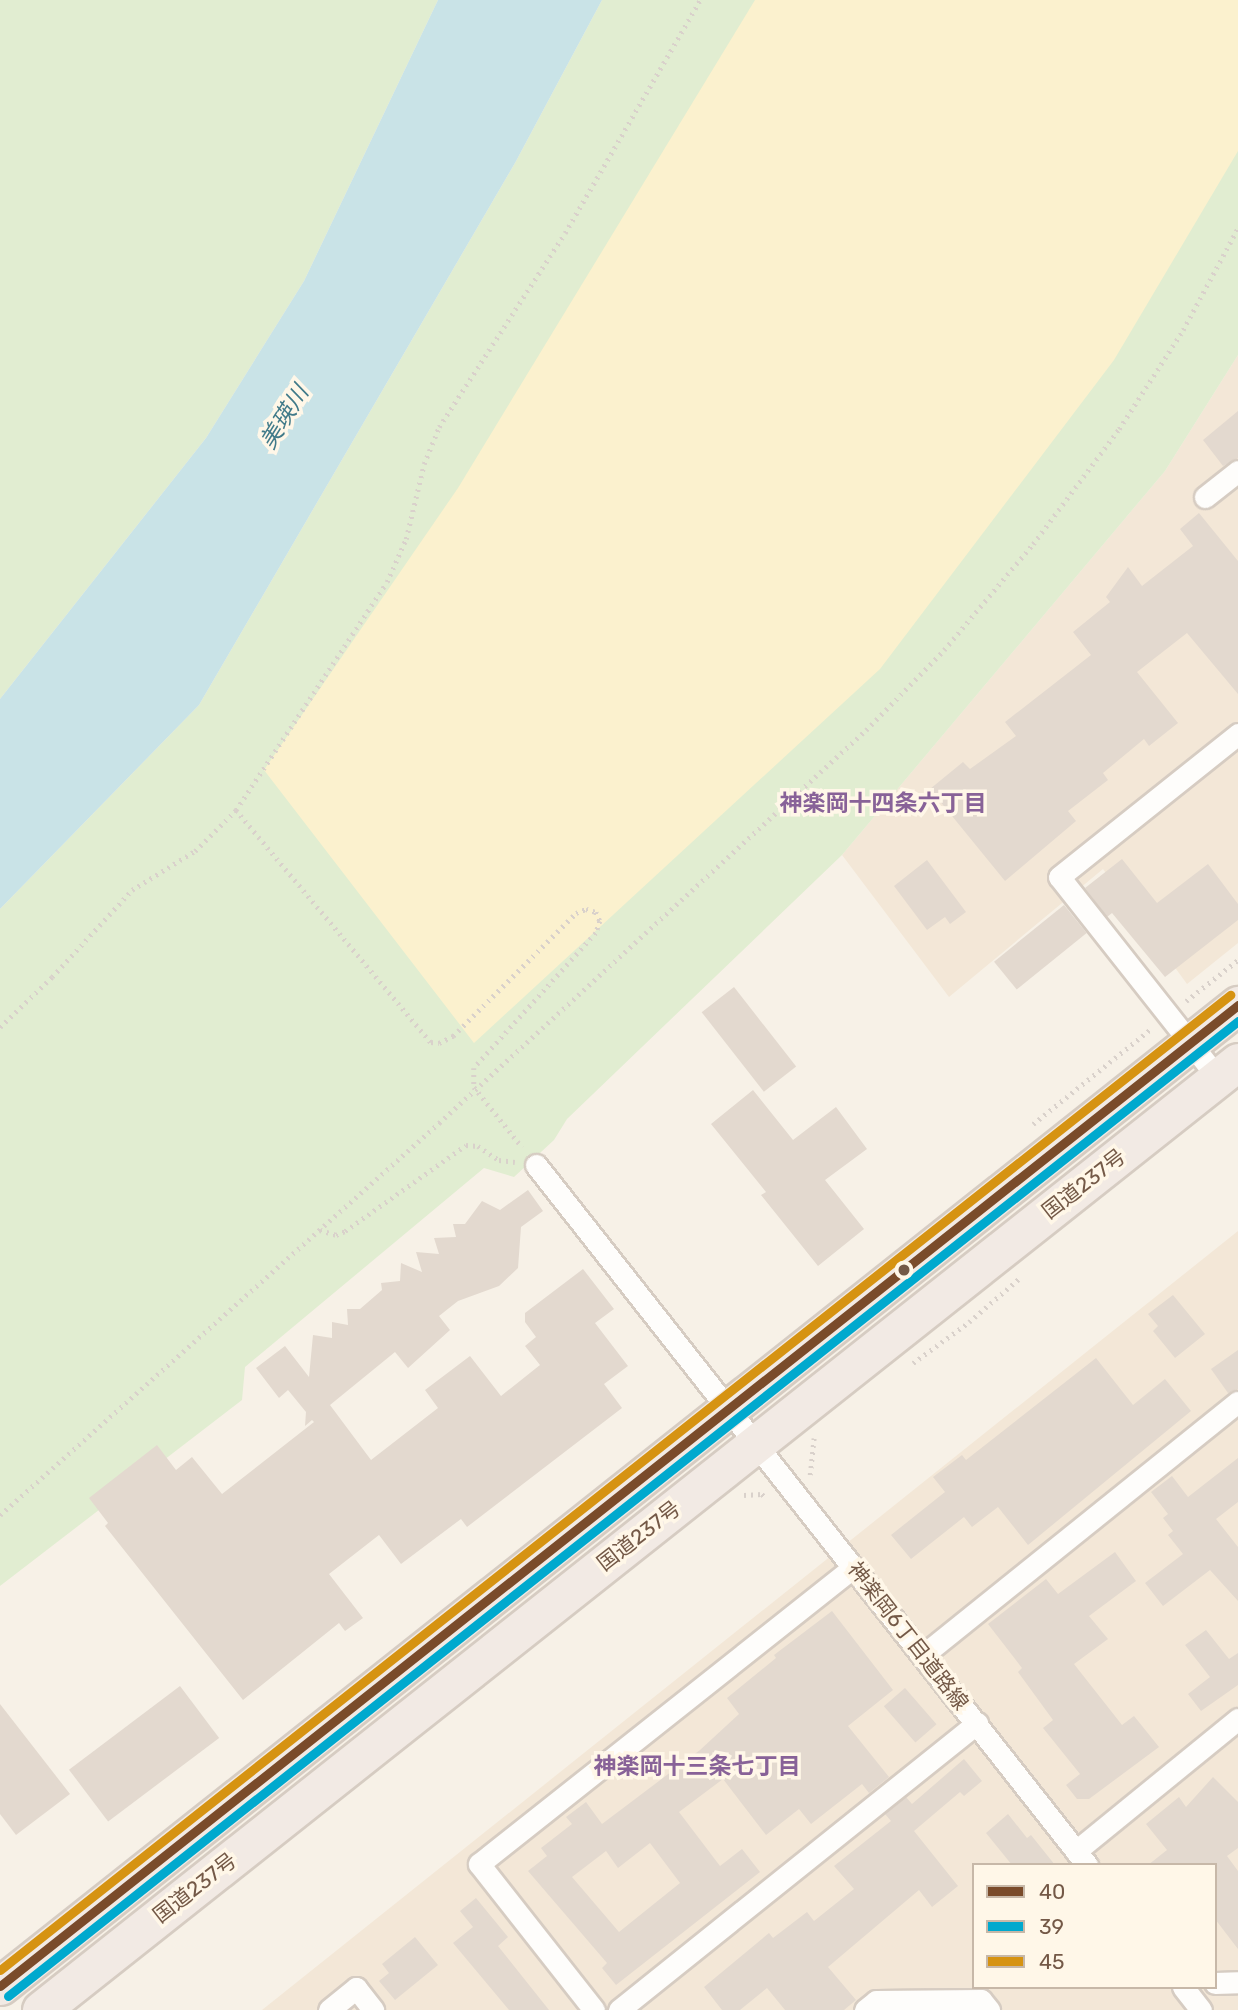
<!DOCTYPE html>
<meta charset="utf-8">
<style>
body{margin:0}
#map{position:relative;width:1238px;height:2010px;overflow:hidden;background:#f7f1e7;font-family:Rubik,"Noto Sans JP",sans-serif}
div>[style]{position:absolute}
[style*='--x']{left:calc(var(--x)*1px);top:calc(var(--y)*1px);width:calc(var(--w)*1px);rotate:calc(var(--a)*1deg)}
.residential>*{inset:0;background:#f3e7d7}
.green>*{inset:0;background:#e1edd1}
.sand>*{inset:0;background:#fbf1ce}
.water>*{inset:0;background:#c9e3e7}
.building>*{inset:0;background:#e3d9cf;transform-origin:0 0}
.path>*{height:4.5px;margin-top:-2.25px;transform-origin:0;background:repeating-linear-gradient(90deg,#d9d1cb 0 2px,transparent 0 7px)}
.roads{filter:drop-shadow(2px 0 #d6ccc2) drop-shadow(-2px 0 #d6ccc2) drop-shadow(0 2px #d6ccc2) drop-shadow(0 -2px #d6ccc2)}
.minor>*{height:21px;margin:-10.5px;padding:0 10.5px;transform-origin:10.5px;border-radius:10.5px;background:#fefdfb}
.trunk>*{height:37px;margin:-18.5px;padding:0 18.5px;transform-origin:18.5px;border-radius:18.5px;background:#f2eae4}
.bus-1>*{height:9px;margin:-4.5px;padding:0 4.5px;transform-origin:4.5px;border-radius:4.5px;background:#7a4b2a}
.bus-2>*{height:9px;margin:-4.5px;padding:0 4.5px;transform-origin:4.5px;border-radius:4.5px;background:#00a9ce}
.bus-3>*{height:9px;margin:-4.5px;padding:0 4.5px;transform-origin:4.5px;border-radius:4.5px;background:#d69312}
.dots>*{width:19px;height:19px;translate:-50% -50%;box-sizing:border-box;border:4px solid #fff7e8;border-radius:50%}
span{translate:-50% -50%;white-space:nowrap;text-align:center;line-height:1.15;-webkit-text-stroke:7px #fff7e8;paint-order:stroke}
.street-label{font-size:21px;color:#745947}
.water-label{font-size:23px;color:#407a89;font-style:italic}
.neighbourhood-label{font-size:23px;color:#886298;font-weight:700}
.legend{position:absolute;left:972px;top:1863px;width:245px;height:126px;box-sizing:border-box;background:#fff7e8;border:2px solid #c7b8a8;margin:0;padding:9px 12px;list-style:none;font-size:21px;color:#745947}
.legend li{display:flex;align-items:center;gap:14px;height:35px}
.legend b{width:35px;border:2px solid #c7b8a8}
</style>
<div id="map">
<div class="residential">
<div style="clip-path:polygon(1238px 355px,1238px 943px,1187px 984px,1103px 869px,949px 997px,842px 855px,1165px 471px)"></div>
<div style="clip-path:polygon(evenodd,1238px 1231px,1238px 2010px,262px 2010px,1238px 1231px,974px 1865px,1215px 1865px,1215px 1987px,974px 1987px,974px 1865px)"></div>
</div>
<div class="green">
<div style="clip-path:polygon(0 0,438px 0,304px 281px,206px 438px,0 699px)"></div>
<div style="clip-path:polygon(602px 0,1238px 0,1238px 355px,1165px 471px,842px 855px,567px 1119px,554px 1140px,514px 1177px,484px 1168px,245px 1367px,242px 1400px,0 1586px,0 909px,199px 705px,515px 163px)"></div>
</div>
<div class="sand">
<div style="clip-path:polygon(755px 0,1238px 0,1238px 151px,1114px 360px,880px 669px,474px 1043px,264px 770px,458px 488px)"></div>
</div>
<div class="water">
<div style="clip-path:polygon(438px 0,602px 0,515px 163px,199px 705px,0 909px,0 699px,206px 438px,304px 281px)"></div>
</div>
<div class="building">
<div style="clip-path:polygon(1238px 411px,1238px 458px,1223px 466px,1203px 440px)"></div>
<div style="clip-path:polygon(1199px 513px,1238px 561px,1238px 694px,1187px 633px,1137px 672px,1178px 723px,1149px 746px,1144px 739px,1103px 773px,1108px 780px,1068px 811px,1076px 821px,1005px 881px,930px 789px,963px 762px,970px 769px,1016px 736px,1005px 722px,1091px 655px,1073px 632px,1110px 602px,1106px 597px,1128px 567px,1142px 586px,1193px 546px,1180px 529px)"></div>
<div style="clip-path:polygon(1122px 859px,1157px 903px,1208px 864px,1238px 904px,1238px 920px,1165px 977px,1112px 913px,1107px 917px,1085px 888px)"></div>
<div style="clip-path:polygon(927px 860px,966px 912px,950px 924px,945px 917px,927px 930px,894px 886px)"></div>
<div style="left:1064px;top:905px;width:36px;height:90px;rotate:51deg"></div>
<div style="left:734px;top:987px;width:101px;height:41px;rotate:52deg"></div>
<div style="clip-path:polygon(753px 1090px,793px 1140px,836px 1107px,867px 1149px,825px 1180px,864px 1229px,818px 1266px,761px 1195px,766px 1192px,711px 1124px)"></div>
<div style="clip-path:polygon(528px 1190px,543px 1211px,521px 1227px,518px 1268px,499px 1286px,458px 1301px,439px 1316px,450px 1330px,408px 1368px,395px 1352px,330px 1405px,371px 1460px,438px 1408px,425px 1390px,470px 1356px,501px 1396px,540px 1365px,525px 1346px,536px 1337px,525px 1322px,525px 1313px,583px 1269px,614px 1309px,595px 1323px,628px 1366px,604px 1384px,622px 1408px,467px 1527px,461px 1519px,401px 1564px,379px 1535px,329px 1574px,363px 1618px,345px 1631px,339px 1623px,243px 1700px,105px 1526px,108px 1523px,89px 1498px,157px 1445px,176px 1470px,192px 1457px,222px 1494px,314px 1422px,312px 1420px,305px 1426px,306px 1412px,288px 1390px,279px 1398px,256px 1368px,285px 1346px,309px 1377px,313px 1335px,332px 1338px,332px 1322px,348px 1325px,347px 1309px,360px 1309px,382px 1290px,381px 1283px,400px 1281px,401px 1263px,422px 1272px,416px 1252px,439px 1254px,434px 1238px,456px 1237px,453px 1224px,465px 1224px,482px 1201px,500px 1210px)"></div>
<div style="clip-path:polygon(1173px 1295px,1205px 1334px,1175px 1358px,1153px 1331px,1158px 1326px,1148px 1314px)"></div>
<div style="clip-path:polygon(1238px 1350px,1238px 1389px,1228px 1393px,1211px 1369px)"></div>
<div style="clip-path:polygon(1096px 1358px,1133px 1405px,1165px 1379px,1191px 1411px,1028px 1545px,998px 1507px,972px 1527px,964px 1517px,911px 1559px,891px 1535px,945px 1492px,933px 1477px,962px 1455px,966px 1460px)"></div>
<div style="clip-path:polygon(1238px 1458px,1238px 1502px,1216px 1519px,1238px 1547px,1238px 1601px,1210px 1570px,1163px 1606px,1145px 1583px,1183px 1554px,1168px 1535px,1173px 1531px,1163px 1518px,1168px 1514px,1151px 1492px,1172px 1476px,1188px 1497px)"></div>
<div style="clip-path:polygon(1115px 1552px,1136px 1581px,1089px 1616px,1108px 1639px,1074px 1664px,1122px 1725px,1134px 1716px,1159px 1747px,1089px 1799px,1077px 1799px,1066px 1785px,1080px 1774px,1043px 1728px,1053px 1720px,1018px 1672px,1022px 1668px,988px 1624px,1046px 1579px,1058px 1594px)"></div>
<div style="clip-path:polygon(evenodd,832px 1611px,893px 1690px,848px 1726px,889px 1777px,869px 1793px,862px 1784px,811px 1824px,799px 1809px,766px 1835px,723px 1779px,679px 1812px,720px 1866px,742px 1849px,760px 1872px,616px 1985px,602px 1968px,607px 1963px,528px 1871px,547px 1856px,541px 1848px,572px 1824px,566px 1817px,586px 1802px,602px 1824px,700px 1750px,739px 1714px,727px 1698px,776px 1658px,774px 1655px,832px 1611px,650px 1843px,680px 1883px,619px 1932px,572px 1877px,606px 1851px,618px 1868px,650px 1843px)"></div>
<div style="clip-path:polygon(1206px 1630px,1229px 1659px,1238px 1653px,1238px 1685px,1201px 1711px,1188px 1694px,1210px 1677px,1185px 1645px)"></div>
<div style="left:180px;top:1686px;width:65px;height:139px;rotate:53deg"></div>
<div style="left:905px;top:1688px;width:48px;height:28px;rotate:49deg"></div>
<div style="clip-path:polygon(0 1704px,70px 1794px,16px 1835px,0 1814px)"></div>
<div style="clip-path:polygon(964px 1759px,982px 1781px,964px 1796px,960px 1792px,914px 1831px,958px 1886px,932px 1907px,919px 1890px,828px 1967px,856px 2000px,844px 2010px,785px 2010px,767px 1988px,740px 2010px,722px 2010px,704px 1987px,769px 1933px,773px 1938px,807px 1912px,814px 1921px,854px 1889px,834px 1866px,891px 1821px,885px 1814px,906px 1797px,912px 1804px)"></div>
<div style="clip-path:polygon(1213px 1777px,1238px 1802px,1238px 1848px,1227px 1856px,1238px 1871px,1238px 1949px,1215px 1919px,1215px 1865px,1148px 1865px,1167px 1850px,1146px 1824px,1179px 1797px,1186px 1807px)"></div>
<div style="clip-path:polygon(1008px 1814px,1027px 1838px,1031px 1835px,1055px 1865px,1012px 1865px,986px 1833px)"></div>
<div style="clip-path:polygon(476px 1898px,508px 1937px,498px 1946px,549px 2010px,509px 2010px,453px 1943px,473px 1927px,460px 1911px)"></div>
<div style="clip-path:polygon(415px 1937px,438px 1965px,395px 2000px,379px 1981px,389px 1973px,382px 1964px)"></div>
</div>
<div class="path">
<div style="--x:236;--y:810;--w:303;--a:50"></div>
<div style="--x:431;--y:1042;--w:8;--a:7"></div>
<div style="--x:439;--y:1043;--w:16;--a:-27"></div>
<div style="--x:453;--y:1036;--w:174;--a:-45"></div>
<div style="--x:576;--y:913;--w:11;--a:-22"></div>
<div style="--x:586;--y:909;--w:10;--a:17"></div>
<div style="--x:596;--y:912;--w:10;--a:66"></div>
<div style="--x:600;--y:921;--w:13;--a:108"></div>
<div style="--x:596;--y:933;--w:182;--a:132.1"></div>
<div style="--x:474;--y:1068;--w:19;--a:90"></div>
<div style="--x:474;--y:1087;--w:77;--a:51.3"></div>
<div style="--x:1186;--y:1001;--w:66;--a:-38.3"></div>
<div style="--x:0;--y:1027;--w:72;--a:-43.9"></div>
<div style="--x:52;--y:977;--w:118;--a:-47.4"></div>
<div style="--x:132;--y:890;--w:74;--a:-31.8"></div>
<div style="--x:195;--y:851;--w:58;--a:-45"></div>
<div style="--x:236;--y:810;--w:273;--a:-56.5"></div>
<div style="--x:387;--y:582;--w:47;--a:-66.2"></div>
<div style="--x:406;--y:539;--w:77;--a:-76.5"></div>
<div style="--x:424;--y:464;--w:40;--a:-68"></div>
<div style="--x:439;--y:427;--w:231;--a:-57"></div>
<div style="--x:565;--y:233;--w:269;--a:-59.9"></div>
<div style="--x:1033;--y:1124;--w:153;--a:-38.9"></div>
<div style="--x:320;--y:1230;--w:17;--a:17"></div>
<div style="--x:336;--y:1235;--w:10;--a:-24"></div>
<div style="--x:345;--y:1231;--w:148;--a:-35.4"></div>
<div style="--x:466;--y:1145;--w:12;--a:5"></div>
<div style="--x:478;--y:1146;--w:25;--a:34"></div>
<div style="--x:499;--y:1160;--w:16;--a:7"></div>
<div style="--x:913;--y:1363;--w:69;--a:-36.2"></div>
<div style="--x:969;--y:1322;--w:69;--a:-40.9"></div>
<div style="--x:810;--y:1475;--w:37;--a:-84"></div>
<div style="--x:744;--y:1495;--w:18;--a:-3"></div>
<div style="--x:762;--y:1494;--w:4;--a:45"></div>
<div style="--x:0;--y:1515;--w:589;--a:-41.76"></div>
<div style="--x:439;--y:1123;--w:580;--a:-42.63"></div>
<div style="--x:866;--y:730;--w:112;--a:-45.7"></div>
<div style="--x:944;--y:650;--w:138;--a:-50"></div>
<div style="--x:1033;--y:544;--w:144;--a:-53.2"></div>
<div style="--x:1119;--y:429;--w:118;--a:-57.1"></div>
<div style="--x:1183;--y:330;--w:116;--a:-61.7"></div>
</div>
<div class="roads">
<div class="minor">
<div style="--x:1205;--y:497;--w:42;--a:-38.2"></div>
<div style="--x:1218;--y:1078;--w:256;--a:-128.3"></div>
<div style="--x:1059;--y:877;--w:229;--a:-38.6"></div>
<div style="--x:536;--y:1165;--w:891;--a:51.79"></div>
<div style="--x:923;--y:1655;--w:404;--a:-38.8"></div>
<div style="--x:1076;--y:1851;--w:209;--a:-39.2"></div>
<div style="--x:1215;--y:1983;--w:23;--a:-2"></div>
<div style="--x:1183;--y:1987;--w:29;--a:52"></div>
<div style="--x:329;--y:2010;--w:35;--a:-39"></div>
<div style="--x:356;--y:1988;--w:28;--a:52"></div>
<div style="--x:594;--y:2010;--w:186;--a:-128.2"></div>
<div style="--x:479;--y:1864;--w:478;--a:-38.4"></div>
<div style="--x:619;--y:2010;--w:459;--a:-38.7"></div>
<div style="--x:865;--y:2010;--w:14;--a:-39"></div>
<div style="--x:876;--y:2001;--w:105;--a:-0.5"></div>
<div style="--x:981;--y:2000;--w:13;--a:51"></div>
</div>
<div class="trunk">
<div style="--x:0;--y:1986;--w:1580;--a:-38.39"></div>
<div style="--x:41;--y:2010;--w:1527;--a:-38.38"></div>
</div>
</div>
<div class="bus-1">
<div style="--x:0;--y:1986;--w:1580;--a:-38.39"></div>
</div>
<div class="bus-2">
<div style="--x:8;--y:1996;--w:1570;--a:-38.4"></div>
</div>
<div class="bus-3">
<div style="--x:0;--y:1970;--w:1570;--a:-38.4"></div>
</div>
<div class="dots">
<div style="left:904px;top:1270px;background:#745947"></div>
</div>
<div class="street-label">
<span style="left:1084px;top:1184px;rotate:-38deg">国道237号</span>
<span style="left:639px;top:1536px;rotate:-38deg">国道237号</span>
<span style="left:908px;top:1636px;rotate:52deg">神楽岡6丁目道路線</span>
<span style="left:195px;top:1888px;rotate:-38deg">国道237号</span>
</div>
<div class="water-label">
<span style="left:284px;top:417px;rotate:-58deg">美瑛川</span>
</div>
<div class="neighbourhood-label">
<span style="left:883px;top:803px">神楽岡十四条六丁目</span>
<span style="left:697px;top:1766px">神楽岡十三条七丁目</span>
</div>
<ul class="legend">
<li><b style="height:9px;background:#7a4b2a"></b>40</li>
<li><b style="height:9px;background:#00a9ce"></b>39</li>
<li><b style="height:9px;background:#d69312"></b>45</li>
</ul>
</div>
